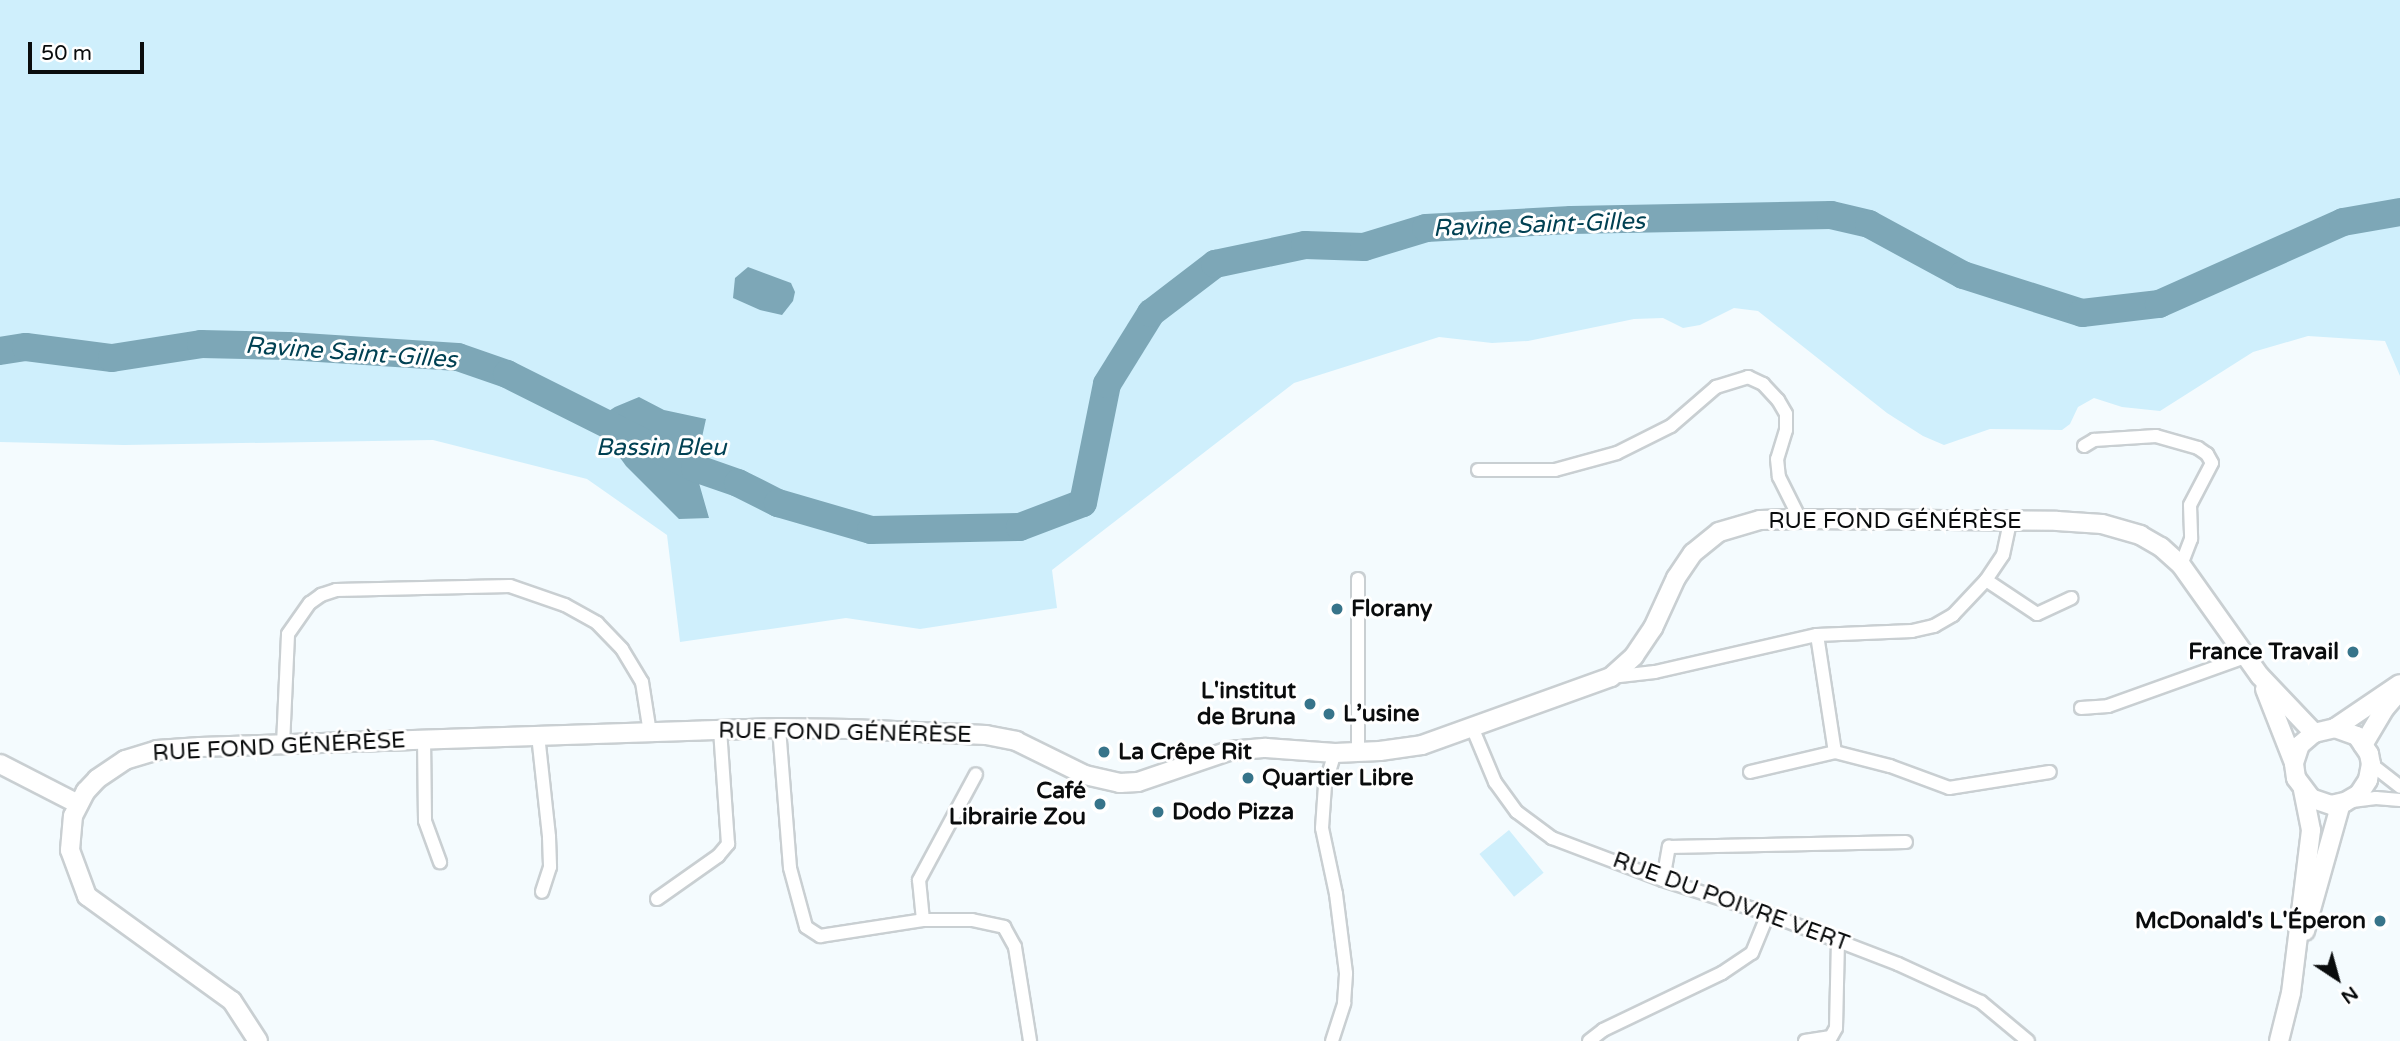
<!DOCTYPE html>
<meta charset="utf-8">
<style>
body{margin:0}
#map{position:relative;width:2400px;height:1041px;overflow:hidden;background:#f4fbfe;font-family:"Varela Round",sans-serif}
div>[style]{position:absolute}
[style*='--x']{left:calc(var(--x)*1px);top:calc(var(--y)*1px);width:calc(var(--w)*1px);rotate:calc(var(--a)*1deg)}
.green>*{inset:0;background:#cfeffc;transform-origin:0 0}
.water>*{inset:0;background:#7da7b7}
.river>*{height:28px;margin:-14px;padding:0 14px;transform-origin:14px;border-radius:14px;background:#7da7b7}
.roads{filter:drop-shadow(2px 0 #c9cfd2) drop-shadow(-2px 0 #c9cfd2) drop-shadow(0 2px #c9cfd2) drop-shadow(0 -2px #c9cfd2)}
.street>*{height:12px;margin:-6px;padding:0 6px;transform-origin:6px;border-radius:6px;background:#fff}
.secondary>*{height:18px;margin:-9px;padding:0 9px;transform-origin:9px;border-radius:9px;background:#fff}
.dots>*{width:19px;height:19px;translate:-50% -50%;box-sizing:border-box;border:4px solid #fff;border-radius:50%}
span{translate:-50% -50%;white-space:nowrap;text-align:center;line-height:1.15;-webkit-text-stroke:6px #fff;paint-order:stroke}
.street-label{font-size:23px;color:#0a0c0d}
.poi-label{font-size:23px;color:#0a0c0d;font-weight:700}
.left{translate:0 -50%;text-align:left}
.right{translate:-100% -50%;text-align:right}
.water-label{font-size:24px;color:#014153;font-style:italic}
.north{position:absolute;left:2302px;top:943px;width:70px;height:70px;-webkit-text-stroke:5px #fff;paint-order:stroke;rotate:144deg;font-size:19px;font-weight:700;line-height:28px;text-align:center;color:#0a0c0d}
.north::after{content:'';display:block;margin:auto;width:24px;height:32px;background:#0a0c0d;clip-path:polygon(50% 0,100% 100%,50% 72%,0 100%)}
.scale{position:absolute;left:28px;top:42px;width:116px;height:32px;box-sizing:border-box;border:4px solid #0a0c0d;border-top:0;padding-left:9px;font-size:21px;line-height:24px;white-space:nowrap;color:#0a0c0d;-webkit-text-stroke:5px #fff;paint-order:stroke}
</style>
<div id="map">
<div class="green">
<div style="clip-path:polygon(0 0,2400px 0,2400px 376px,2385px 341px,2308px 336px,2253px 352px,2160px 411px,2122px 407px,2094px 398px,2078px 407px,2070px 424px,2062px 430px,1990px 429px,1944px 445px,1923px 436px,1887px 413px,1758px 311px,1734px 308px,1700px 325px,1683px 328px,1663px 318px,1634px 319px,1528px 341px,1492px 343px,1439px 337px,1294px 383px,1052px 570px,1057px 608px,920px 629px,846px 618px,680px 642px,667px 535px,587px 479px,433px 440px,124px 445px,0 442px)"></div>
<div style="left:1509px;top:830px;width:55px;height:38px;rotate:51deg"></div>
</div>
<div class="water">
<div style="clip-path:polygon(748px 267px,791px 283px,795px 292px,793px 301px,782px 315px,760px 310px,733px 298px,735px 278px)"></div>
<div style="clip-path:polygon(639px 397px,664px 410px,706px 419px,695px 469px,709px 518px,679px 519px,626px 466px,603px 434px,595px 420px,615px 407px)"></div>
</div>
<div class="river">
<div style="--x:0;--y:351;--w:26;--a:-9"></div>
<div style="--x:26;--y:347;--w:87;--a:7.3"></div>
<div style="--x:112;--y:358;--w:90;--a:-8.9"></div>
<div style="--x:201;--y:344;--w:87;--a:1.3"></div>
<div style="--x:288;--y:346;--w:170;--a:3.7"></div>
<div style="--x:458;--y:357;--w:52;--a:19.1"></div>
<div style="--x:507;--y:374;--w:210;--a:26.6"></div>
<div style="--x:695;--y:468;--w:46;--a:19.2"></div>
<div style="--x:738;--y:483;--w:45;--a:26.6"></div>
<div style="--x:778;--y:503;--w:97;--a:16.2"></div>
<div style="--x:871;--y:530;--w:149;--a:-1.2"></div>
<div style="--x:1020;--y:527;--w:67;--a:-20.9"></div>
<div style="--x:1083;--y:503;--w:121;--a:-78.6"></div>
<div style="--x:1107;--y:384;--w:84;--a:-58.2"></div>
<div style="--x:1151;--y:313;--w:81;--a:-37.4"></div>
<div style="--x:1215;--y:264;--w:92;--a:-11.9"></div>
<div style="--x:1305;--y:245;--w:59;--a:1.9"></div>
<div style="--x:1364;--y:247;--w:65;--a:-17"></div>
<div style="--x:1426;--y:228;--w:145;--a:-3.2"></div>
<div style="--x:1571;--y:220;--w:260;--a:-1.1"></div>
<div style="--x:1831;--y:215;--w:39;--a:13"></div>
<div style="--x:1869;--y:224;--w:107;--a:28.5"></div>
<div style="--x:1963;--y:275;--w:125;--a:17.7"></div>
<div style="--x:2082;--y:313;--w:78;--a:-6.7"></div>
<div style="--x:2159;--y:304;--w:201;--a:-24"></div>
<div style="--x:2343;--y:222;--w:58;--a:-10"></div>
</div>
<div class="roads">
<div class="street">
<div style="--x:2084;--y:446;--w:12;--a:-31"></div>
<div style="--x:2094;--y:440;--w:62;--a:-3.7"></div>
<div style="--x:2156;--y:436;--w:44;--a:15.9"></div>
<div style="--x:2198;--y:448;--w:11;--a:34"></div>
<div style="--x:2207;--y:454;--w:10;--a:61"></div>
<div style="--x:2212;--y:463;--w:47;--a:117.6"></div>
<div style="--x:2190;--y:505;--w:34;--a:88"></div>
<div style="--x:2191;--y:539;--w:28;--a:111"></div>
<div style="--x:1478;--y:470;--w:77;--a:0"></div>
<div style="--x:1555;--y:470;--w:64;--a:-15.3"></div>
<div style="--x:1617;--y:453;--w:60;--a:-26.6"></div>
<div style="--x:1671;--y:426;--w:60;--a:-40.9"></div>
<div style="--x:1716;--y:387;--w:34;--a:-17"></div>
<div style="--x:1748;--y:377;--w:17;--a:25"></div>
<div style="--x:1763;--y:384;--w:22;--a:47"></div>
<div style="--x:1778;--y:400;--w:16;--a:60"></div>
<div style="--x:1786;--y:414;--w:16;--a:90"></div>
<div style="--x:1786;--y:430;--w:30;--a:107"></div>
<div style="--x:1777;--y:459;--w:18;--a:84"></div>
<div style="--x:1779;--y:477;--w:47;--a:63.4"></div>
<div style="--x:1358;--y:579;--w:174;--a:90"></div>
<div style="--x:1986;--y:580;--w:61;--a:33.7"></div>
<div style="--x:2037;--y:614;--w:38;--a:-25"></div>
<div style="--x:1817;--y:635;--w:118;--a:81.3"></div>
<div style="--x:1835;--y:752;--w:57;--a:14.3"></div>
<div style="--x:1890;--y:766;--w:63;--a:20.4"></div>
<div style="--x:1949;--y:788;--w:102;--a:-9"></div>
<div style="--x:1611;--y:677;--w:44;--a:-6.5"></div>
<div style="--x:1655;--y:672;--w:166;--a:-12.9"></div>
<div style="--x:1817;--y:635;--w:95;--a:-2.4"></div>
<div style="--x:1912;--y:631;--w:23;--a:-13"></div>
<div style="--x:1934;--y:626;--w:22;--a:-30"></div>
<div style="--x:1953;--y:615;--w:48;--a:-46.7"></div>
<div style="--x:1986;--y:580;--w:30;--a:-56"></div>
<div style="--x:2003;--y:555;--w:34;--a:-78"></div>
<div style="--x:2081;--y:708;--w:27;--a:-4"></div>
<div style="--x:2108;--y:706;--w:149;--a:-19.7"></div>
<div style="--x:1472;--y:727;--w:60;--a:67.3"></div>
<div style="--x:1495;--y:782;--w:37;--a:54"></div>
<div style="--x:1517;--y:812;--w:44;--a:36.6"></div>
<div style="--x:1552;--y:838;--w:119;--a:20.7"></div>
<div style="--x:1663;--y:880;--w:110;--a:17.9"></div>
<div style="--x:1768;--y:914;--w:139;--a:21"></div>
<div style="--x:1898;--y:964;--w:91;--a:24.6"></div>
<div style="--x:1981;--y:1002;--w:61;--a:39.7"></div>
<div style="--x:779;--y:728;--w:140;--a:85.5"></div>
<div style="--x:790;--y:868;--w:61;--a:74.8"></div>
<div style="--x:806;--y:927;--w:17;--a:33"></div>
<div style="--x:820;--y:936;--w:104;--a:-8.8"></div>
<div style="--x:923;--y:920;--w:49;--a:0"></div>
<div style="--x:972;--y:920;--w:33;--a:12"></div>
<div style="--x:1004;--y:927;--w:23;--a:61"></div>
<div style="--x:1015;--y:947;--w:95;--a:80.9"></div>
<div style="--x:538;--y:735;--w:103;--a:83.8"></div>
<div style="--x:549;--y:837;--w:30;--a:88"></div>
<div style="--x:550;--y:867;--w:26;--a:108"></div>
<div style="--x:424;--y:738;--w:83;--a:89.3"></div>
<div style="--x:425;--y:821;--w:44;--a:69.9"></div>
<div style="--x:283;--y:745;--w:111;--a:-87.4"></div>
<div style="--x:288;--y:634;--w:38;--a:-55"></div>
<div style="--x:310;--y:603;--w:14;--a:-36"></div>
<div style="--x:321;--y:595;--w:16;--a:-18"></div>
<div style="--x:336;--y:590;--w:174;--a:-1.3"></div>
<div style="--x:510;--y:586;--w:58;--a:19.1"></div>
<div style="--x:565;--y:605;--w:37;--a:29"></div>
<div style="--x:597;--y:623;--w:36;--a:46"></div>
<div style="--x:622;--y:649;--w:39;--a:59"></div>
<div style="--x:642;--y:682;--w:52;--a:81.1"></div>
<div style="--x:2371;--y:764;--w:37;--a:38"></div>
<div style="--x:1750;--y:772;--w:87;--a:-13.2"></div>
<div style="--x:2352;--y:801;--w:24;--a:-7"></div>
<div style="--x:2376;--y:798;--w:24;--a:5"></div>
<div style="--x:1663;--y:880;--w:34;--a:-80"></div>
<div style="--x:1669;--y:847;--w:237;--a:-1.2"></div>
<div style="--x:657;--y:899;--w:75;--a:-35.2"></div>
<div style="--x:718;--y:856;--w:16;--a:-50"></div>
<div style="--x:728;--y:844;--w:113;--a:-94"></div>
<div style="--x:923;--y:920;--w:40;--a:-95.7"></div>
<div style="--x:919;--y:880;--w:120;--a:-61.7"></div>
<div style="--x:1332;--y:1041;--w:40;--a:-72"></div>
<div style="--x:1344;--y:1003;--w:30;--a:-86"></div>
<div style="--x:1346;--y:973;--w:80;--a:-97.2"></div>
<div style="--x:1336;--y:894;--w:67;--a:-102"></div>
<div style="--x:1322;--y:828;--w:43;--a:-86"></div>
<div style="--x:1325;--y:785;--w:34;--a:-73"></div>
<div style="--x:1589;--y:1041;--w:18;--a:-38"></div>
<div style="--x:1603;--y:1030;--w:132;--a:-25.6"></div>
<div style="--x:1722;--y:973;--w:36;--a:-34"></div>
<div style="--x:1752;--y:953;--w:42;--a:-67.7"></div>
<div style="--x:1805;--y:1041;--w:26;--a:-9"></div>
<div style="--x:1831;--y:1037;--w:10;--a:-61"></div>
<div style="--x:1836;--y:1028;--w:88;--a:-88.7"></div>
</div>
<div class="secondary">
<div style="--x:2265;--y:689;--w:79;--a:68.6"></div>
<div style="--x:2335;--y:728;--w:23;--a:20"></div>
<div style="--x:2357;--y:736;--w:22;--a:56"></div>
<div style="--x:2369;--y:754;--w:10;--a:79"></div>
<div style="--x:2371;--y:764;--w:16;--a:101"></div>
<div style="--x:2368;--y:780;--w:17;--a:123"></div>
<div style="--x:2359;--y:794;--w:16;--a:150"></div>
<div style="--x:2345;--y:802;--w:14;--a:168"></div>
<div style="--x:2331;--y:805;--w:21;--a:-161"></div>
<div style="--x:2311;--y:798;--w:25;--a:-127"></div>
<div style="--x:2296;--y:778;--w:15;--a:-98"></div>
<div style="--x:2294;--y:763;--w:19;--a:-72"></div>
<div style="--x:2300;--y:745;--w:18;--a:-41"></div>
<div style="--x:2314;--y:733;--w:22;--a:-13"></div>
<div style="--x:2335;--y:728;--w:78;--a:-34.1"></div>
<div style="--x:2363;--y:745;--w:43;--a:-59.3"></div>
<div style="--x:2385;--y:708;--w:20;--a:-49"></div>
<div style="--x:0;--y:764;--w:88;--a:27.1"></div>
<div style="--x:2305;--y:931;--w:133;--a:-74.3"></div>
<div style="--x:258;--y:1041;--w:48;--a:-123"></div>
<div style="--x:232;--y:1001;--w:179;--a:-144.1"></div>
<div style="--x:87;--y:896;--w:49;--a:-110.3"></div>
<div style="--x:70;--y:850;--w:34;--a:-85"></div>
<div style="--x:73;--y:816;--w:28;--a:-63"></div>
<div style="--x:86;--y:791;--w:16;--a:-47"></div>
<div style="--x:97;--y:779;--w:34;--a:-34"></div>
<div style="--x:125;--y:760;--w:34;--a:-17"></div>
<div style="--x:157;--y:750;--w:43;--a:-4"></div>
<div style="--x:200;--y:747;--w:579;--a:-1.88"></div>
<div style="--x:779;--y:728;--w:71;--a:0.8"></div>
<div style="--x:850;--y:729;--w:136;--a:2.5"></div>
<div style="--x:986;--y:735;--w:31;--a:11"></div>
<div style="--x:1016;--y:741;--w:77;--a:26.2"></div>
<div style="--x:1085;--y:775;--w:36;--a:13"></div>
<div style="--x:1120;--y:783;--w:18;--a:-3"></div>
<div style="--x:1138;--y:782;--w:96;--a:-18.8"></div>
<div style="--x:1229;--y:751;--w:37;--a:-5"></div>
<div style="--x:1266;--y:748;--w:69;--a:4.1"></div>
<div style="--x:1335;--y:753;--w:45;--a:-2.5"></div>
<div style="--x:1380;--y:751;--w:42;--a:-8.1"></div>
<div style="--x:1422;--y:745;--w:201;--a:-19.8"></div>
<div style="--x:1611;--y:677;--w:31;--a:-42"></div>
<div style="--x:1634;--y:656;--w:34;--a:-56"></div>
<div style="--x:1653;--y:628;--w:55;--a:-65.3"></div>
<div style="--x:1676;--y:578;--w:30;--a:-56"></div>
<div style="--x:1693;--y:553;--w:33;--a:-39"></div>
<div style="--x:1719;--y:532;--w:43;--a:-16.3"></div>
<div style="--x:1760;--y:520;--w:40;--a:-1.4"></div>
<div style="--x:1800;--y:519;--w:257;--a:0.4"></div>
<div style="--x:2057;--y:521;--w:45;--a:3.8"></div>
<div style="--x:2102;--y:524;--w:40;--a:16"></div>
<div style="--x:2140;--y:535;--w:24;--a:30"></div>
<div style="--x:2161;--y:547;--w:27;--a:42"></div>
<div style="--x:2181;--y:565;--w:136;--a:54.6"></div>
<div style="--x:2260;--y:676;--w:79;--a:46.5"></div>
<div style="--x:2279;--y:1041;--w:49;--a:-76"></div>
<div style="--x:2291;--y:993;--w:164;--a:-83"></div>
<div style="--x:2311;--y:830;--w:41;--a:-101.3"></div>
</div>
</div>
<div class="dots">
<div style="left:1337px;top:609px;background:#37748a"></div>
<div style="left:2353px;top:652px;background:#37748a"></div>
<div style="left:1310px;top:704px;background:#37748a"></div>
<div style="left:1329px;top:714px;background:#37748a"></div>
<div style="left:1104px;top:752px;background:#37748a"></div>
<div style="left:1248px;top:778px;background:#37748a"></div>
<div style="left:1100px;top:804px;background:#37748a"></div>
<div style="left:1158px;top:812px;background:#37748a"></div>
<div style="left:2380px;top:921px;background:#37748a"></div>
</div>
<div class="street-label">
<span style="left:1895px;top:521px">RUE FOND GÉNÉRÈSE</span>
<span style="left:845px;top:733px;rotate:1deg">RUE FOND GÉNÉRÈSE</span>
<span style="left:279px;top:747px;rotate:-3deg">RUE FOND GÉNÉRÈSE</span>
<span style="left:1731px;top:902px;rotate:20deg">RUE DU POIVRE VERT</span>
</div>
<div class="poi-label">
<span class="left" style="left:1351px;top:609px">Florany</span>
<span class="right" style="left:2339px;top:652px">France Travail</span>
<span class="right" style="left:1296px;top:704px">L'institut<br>de Bruna</span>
<span class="left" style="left:1343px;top:714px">L’usine</span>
<span class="left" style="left:1118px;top:752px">La Crêpe Rit</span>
<span class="left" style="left:1262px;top:778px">Quartier Libre</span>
<span class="right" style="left:1086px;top:804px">Café<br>Librairie Zou</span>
<span class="left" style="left:1172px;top:812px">Dodo Pizza</span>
<span class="right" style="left:2366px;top:921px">McDonald's L'Éperon</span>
</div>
<div class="water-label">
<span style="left:1539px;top:225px;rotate:-2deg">Ravine Saint-Gilles</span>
<span style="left:351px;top:353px;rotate:4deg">Ravine Saint-Gilles</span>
<span style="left:661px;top:448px">Bassin Bleu</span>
</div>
<div class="north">N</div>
<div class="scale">50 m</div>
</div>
